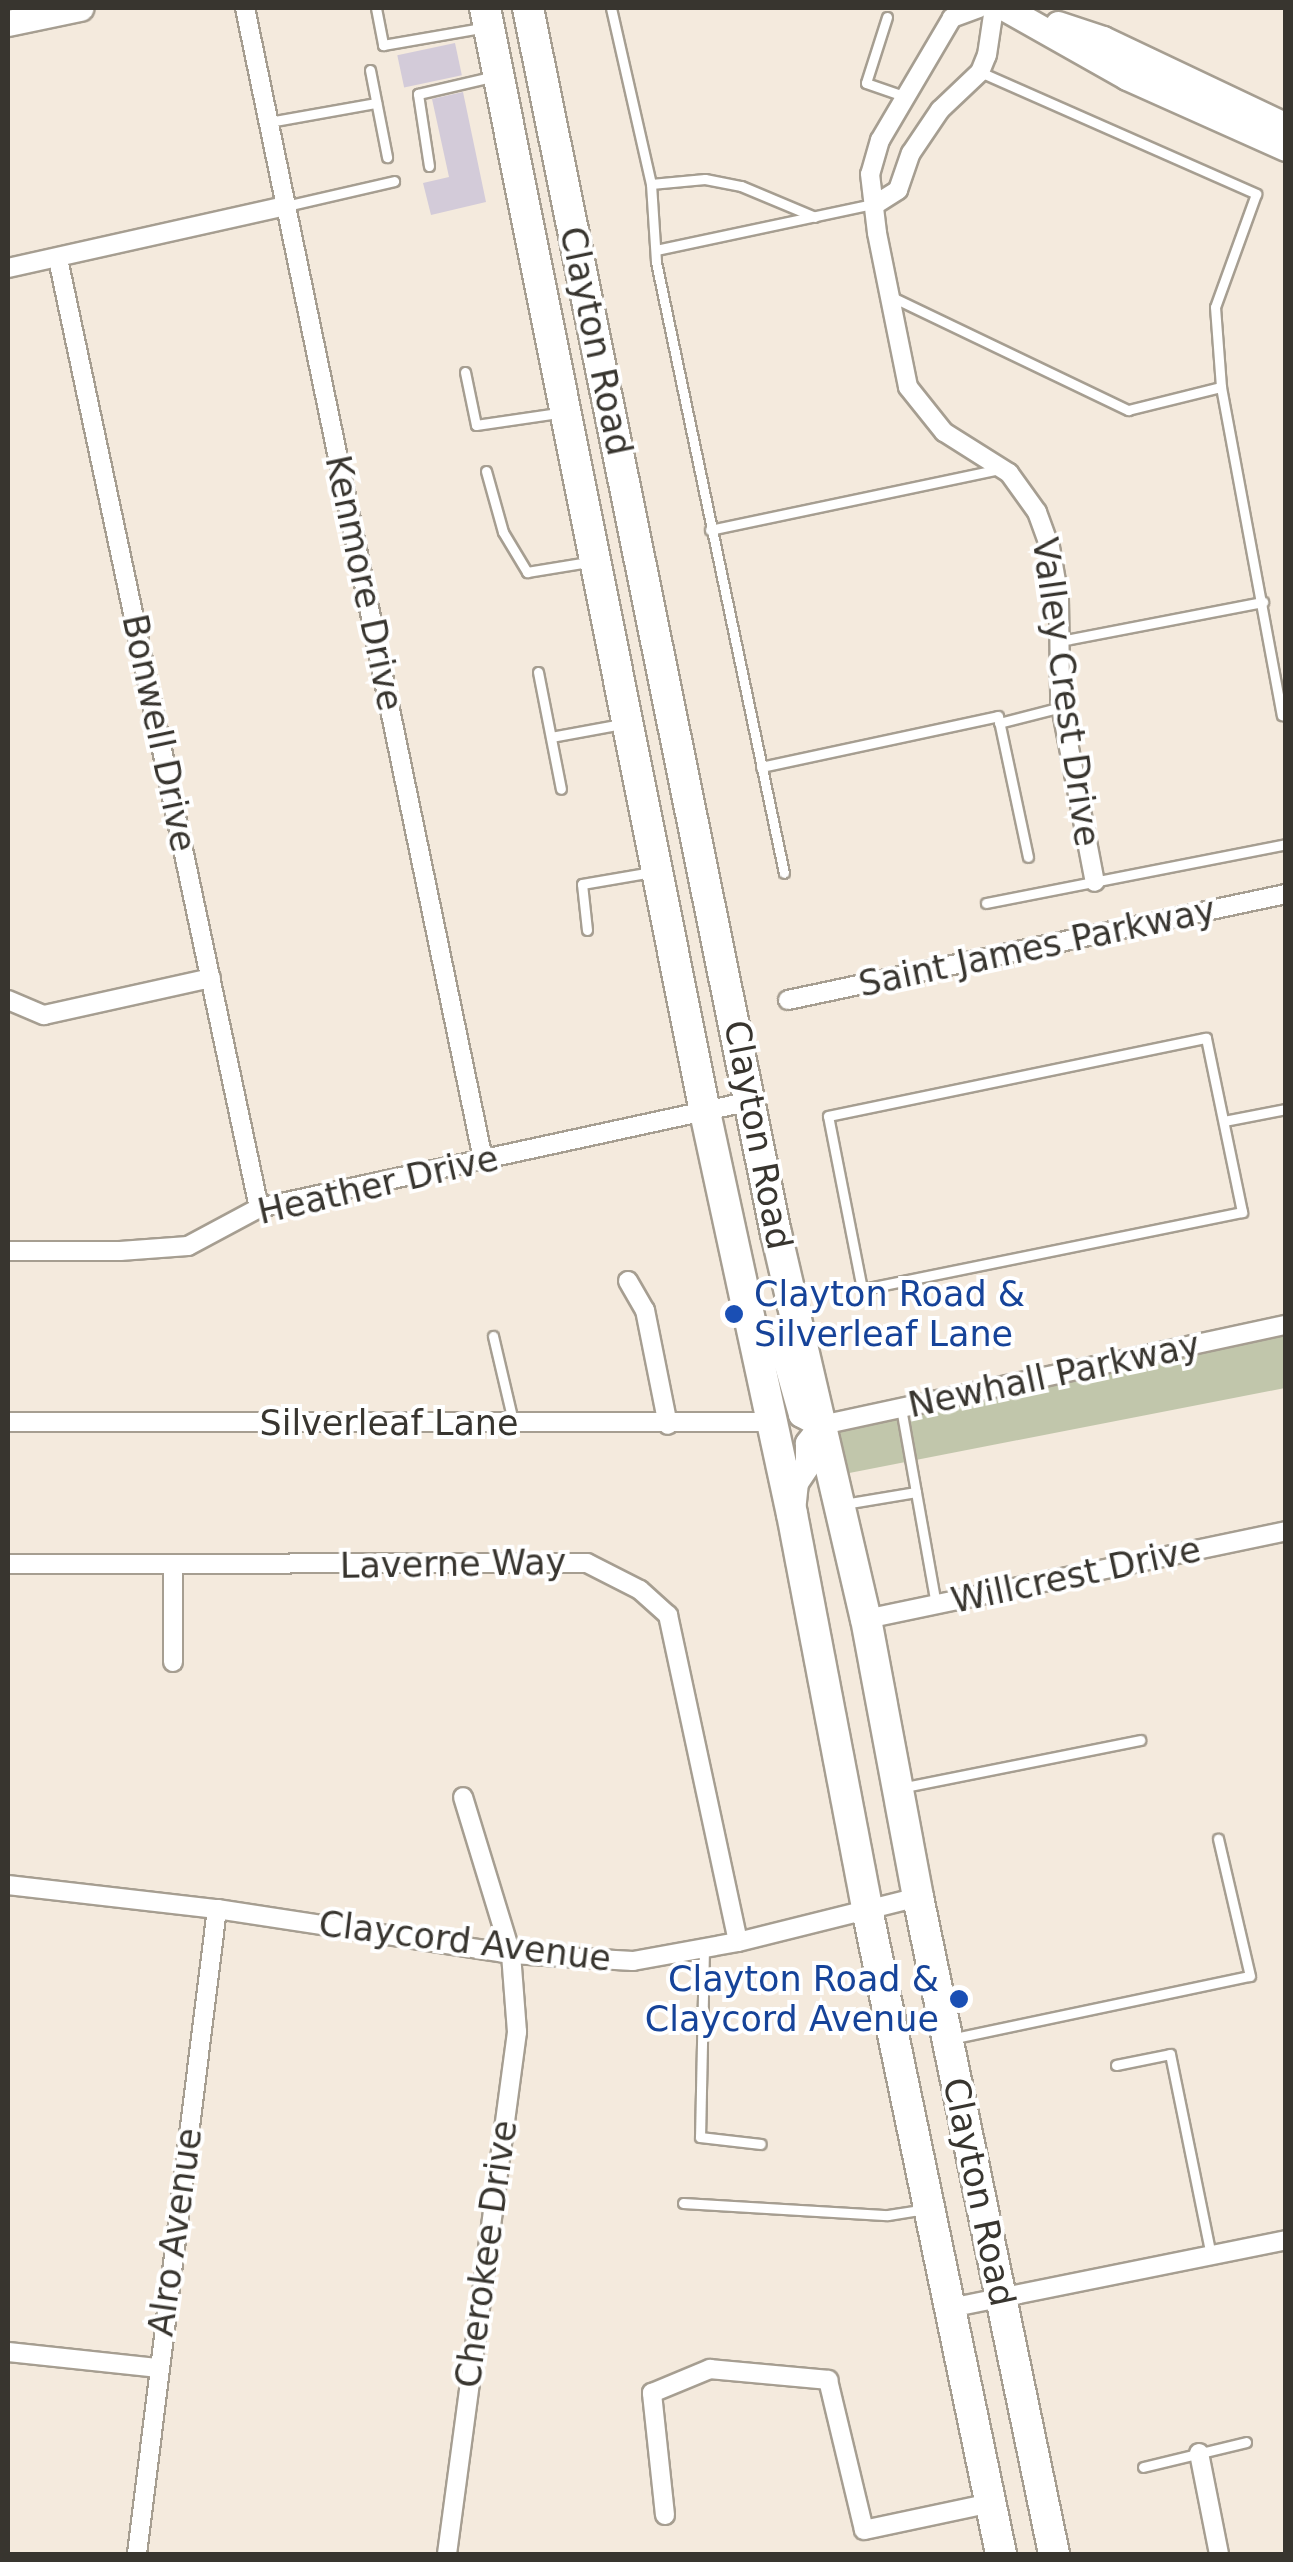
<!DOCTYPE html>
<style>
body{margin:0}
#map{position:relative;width:1293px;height:2562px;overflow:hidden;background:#f4eadd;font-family:"DejaVu Sans",sans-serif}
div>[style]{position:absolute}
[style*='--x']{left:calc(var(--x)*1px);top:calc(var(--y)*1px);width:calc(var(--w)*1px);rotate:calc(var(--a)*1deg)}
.green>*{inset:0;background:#c1c6ab}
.building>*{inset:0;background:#d3cbd9;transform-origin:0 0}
.roads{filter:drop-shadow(2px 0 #a69e91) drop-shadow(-2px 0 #a69e91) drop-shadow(0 2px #a69e91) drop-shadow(0 -2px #a69e91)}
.lane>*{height:9px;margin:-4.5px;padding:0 4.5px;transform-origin:4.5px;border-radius:4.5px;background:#fff}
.street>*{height:18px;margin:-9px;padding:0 9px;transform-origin:9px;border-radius:9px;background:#fff}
.secondary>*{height:25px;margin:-12.5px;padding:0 12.5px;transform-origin:12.5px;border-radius:12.5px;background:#fff}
.primary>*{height:30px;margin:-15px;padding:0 15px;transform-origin:15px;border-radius:15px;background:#fff}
.dots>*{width:28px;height:28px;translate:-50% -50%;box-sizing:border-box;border:5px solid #fff;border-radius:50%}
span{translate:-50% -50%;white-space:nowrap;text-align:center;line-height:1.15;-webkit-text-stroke:8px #fff;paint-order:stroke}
.street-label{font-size:35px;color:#38352f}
.transit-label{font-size:35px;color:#164399}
.left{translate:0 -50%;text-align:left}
.right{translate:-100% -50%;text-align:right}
.frame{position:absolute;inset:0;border:10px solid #38352f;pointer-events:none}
</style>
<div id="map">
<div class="green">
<div style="clip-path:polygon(1285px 1325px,1285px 1388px,834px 1476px,822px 1425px)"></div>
</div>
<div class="building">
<div style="left:455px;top:43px;width:33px;height:59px;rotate:78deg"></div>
<div style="clip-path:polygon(463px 92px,486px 202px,431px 215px,423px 183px,449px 177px,432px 99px)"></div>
</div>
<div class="roads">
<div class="lane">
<div style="--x:376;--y:8;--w:38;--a:79"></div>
<div style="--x:383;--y:45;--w:99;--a:-9.8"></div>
<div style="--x:611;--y:8;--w:180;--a:77.2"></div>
<div style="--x:651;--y:184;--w:78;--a:86.3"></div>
<div style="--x:656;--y:262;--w:624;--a:78.17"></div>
<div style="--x:887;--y:17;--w:69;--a:107.7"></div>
<div style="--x:866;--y:83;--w:39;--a:19"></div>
<div style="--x:370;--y:70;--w:89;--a:78.9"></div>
<div style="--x:980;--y:72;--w:302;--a:23.8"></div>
<div style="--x:1256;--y:194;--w:120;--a:109.9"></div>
<div style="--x:1215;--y:307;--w:80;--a:85.7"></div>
<div style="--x:1221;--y:387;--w:334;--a:79.5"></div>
<div style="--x:269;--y:122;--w:109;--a:-10.1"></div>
<div style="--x:429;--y:166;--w:73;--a:-98.7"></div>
<div style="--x:418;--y:94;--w:75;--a:-13.1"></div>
<div style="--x:651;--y:184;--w:54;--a:-5.3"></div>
<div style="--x:705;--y:179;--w:37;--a:11"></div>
<div style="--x:741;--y:186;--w:80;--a:22.7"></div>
<div style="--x:286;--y:206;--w:111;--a:-13"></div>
<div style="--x:656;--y:250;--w:222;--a:-12"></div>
<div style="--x:892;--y:297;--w:262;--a:25.6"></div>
<div style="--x:1128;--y:410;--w:96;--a:-13.9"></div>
<div style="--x:465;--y:372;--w:54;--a:78.3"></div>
<div style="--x:476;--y:425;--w:83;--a:-8.3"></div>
<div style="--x:486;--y:471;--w:63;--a:74.4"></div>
<div style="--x:503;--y:532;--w:47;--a:59"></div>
<div style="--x:527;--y:572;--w:62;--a:-9.3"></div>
<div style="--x:710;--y:530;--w:296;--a:-11.9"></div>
<div style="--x:1060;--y:641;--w:207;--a:-10.9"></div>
<div style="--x:538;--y:672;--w:119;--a:78.9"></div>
<div style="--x:999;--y:723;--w:65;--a:-14.3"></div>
<div style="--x:551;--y:737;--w:72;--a:-10.4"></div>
<div style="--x:761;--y:767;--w:242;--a:-12.1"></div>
<div style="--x:998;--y:716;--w:144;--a:78"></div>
<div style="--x:986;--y:903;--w:306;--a:-11.1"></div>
<div style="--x:587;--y:930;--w:46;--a:-96.2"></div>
<div style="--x:582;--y:884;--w:71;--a:-9.7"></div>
<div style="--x:1206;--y:1038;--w:178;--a:78.3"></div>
<div style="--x:1242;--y:1212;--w:388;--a:168.5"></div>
<div style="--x:862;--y:1289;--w:176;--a:-101.1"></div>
<div style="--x:828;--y:1116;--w:386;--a:-11.7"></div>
<div style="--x:1224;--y:1121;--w:63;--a:-11"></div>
<div style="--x:493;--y:1336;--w:87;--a:76.8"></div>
<div style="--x:901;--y:1408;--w:199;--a:79.9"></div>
<div style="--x:844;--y:1504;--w:73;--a:-9.5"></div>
<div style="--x:905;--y:1787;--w:240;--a:-11.3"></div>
<div style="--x:704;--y:1948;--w:189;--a:91.2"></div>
<div style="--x:700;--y:2137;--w:61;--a:6.5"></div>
<div style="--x:955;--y:2038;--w:301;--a:-11.9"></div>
<div style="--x:1250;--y:1976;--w:141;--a:-103.1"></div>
<div style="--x:1116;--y:2065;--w:55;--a:-11.5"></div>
<div style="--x:1170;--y:2054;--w:205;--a:78.5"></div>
<div style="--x:683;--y:2203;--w:205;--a:3.4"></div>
<div style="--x:888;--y:2215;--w:36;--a:-9"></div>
<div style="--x:1143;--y:2467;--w:106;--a:-13.6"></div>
</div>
<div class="street">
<div style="--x:245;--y:8;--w:1175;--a:78.32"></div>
<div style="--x:979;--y:8;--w:29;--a:160"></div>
<div style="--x:952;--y:18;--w:142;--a:120.5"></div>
<div style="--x:880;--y:140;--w:35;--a:106"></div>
<div style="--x:870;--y:174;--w:59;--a:83.2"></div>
<div style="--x:877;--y:233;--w:157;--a:78.6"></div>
<div style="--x:908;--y:387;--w:58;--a:51.3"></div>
<div style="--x:944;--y:432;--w:77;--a:32.2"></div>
<div style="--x:1009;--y:473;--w:48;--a:54.3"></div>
<div style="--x:1037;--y:512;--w:37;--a:70"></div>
<div style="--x:1050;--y:547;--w:52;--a:80"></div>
<div style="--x:1059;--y:598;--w:103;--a:89.4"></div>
<div style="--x:1060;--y:701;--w:184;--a:79.1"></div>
<div style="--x:876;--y:204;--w:26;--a:-32"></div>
<div style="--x:898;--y:190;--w:39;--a:-71"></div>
<div style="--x:911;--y:153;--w:52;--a:-56"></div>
<div style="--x:940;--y:110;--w:55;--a:-43.5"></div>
<div style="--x:980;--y:72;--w:18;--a:-68"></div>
<div style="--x:987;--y:55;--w:48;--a:-81.5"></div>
<div style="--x:58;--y:259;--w:970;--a:78.04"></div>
<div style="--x:8;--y:268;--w:285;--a:-12.6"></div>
<div style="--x:8;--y:1000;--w:39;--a:23"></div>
<div style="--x:44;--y:1015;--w:171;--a:-12.5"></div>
<div style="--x:788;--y:1000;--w:509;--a:-12.02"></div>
<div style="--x:8;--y:1251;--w:112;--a:0"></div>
<div style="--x:120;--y:1251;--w:68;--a:-4.2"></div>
<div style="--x:188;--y:1246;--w:81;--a:-28.2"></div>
<div style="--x:259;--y:1208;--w:504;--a:-12.27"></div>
<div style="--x:628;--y:1281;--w:34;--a:60"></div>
<div style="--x:645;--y:1310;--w:117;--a:78.7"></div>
<div style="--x:8;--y:1422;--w:762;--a:0"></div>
<div style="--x:822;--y:1425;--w:475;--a:-12.2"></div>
<div style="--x:8;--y:1564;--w:579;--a:-0.1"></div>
<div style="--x:587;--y:1563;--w:59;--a:27"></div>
<div style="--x:640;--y:1590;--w:38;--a:42"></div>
<div style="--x:668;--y:1615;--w:334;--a:77.9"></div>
<div style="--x:866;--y:1619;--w:429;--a:-11.8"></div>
<div style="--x:173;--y:1662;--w:95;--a:-90"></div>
<div style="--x:8;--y:1885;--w:210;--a:6.6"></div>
<div style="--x:217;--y:1909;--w:297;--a:8.7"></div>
<div style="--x:511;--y:1954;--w:122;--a:3.3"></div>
<div style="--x:633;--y:1961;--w:107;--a:-10.3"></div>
<div style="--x:738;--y:1942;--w:186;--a:-14"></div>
<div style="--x:950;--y:2308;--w:343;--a:-11.4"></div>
<div style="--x:8;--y:2352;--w:150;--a:6.1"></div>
<div style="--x:1199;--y:2453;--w:103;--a:78.8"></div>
<div style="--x:665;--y:2515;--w:123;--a:-96.1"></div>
<div style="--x:652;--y:2393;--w:63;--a:-22.5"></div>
<div style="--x:710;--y:2369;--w:119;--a:5.3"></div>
<div style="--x:828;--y:2380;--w:154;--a:76.5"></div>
<div style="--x:864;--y:2530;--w:130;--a:-12"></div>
<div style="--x:137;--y:2554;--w:650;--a:-82.93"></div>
<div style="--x:447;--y:2554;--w:527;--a:-82.36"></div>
<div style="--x:517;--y:2032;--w:78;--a:-94.4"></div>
<div style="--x:511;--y:1954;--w:164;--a:-107"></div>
</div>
<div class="secondary">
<div style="--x:1005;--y:8;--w:140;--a:29.5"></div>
<div style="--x:1127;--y:77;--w:174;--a:24.1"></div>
<div style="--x:8;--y:23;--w:74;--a:-11.8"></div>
<div style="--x:1058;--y:24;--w:47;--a:18.4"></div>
<div style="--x:1103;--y:39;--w:203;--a:25.4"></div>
<div style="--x:751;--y:1324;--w:20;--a:57"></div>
<div style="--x:762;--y:1341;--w:31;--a:40"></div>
<div style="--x:786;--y:1361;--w:55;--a:74.2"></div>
<div style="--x:801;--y:1414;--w:24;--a:28"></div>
<div style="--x:822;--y:1425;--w:23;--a:128"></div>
<div style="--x:808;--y:1443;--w:20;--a:90"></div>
<div style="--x:808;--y:1463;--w:23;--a:124"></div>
<div style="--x:795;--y:1482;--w:27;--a:96"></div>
</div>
<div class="primary">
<div style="--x:485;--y:8;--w:1126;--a:78.73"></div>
<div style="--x:705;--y:1112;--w:411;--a:77.8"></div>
<div style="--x:792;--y:1514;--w:402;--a:79.2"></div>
<div style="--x:867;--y:1909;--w:659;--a:78.26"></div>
<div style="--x:528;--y:8;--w:1250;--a:78.56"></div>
<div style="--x:776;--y:1233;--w:396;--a:76.9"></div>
<div style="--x:866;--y:1619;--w:283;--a:79.4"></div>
<div style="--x:918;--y:1897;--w:671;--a:78.3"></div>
</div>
</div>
<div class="dots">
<div style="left:734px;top:1314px;background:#1a4fb4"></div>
<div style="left:959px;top:1999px;background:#1a4fb4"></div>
</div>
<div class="street-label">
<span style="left:596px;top:341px;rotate:78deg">Clayton Road</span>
<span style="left:364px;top:583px;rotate:78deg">Kenmore Drive</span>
<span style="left:1066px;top:692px;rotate:82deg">Valley Crest Drive</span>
<span style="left:159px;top:733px;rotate:78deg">Bonwell Drive</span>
<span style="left:1037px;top:947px;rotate:-12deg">Saint James Parkway</span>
<span style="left:758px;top:1135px;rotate:79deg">Clayton Road</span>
<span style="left:378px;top:1185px;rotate:-13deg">Heather Drive</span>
<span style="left:1054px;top:1375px;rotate:-12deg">Newhall Parkway</span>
<span style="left:389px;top:1423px">Silverleaf Lane</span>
<span style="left:453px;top:1564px;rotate:-1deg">Laverne Way</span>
<span style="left:1076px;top:1575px;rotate:-12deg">Willcrest Drive</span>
<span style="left:465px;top:1941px;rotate:7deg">Claycord Avenue</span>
<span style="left:979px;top:2192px;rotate:78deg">Clayton Road</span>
<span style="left:175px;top:2232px;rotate:-82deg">Alro Avenue</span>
<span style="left:486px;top:2254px;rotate:-82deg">Cherokee Drive</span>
</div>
<div class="transit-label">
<span class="left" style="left:754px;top:1314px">Clayton Road &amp;<br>Silverleaf Lane</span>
<span class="right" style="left:939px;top:1999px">Clayton Road &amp;<br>Claycord Avenue</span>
</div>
<div class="frame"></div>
</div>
